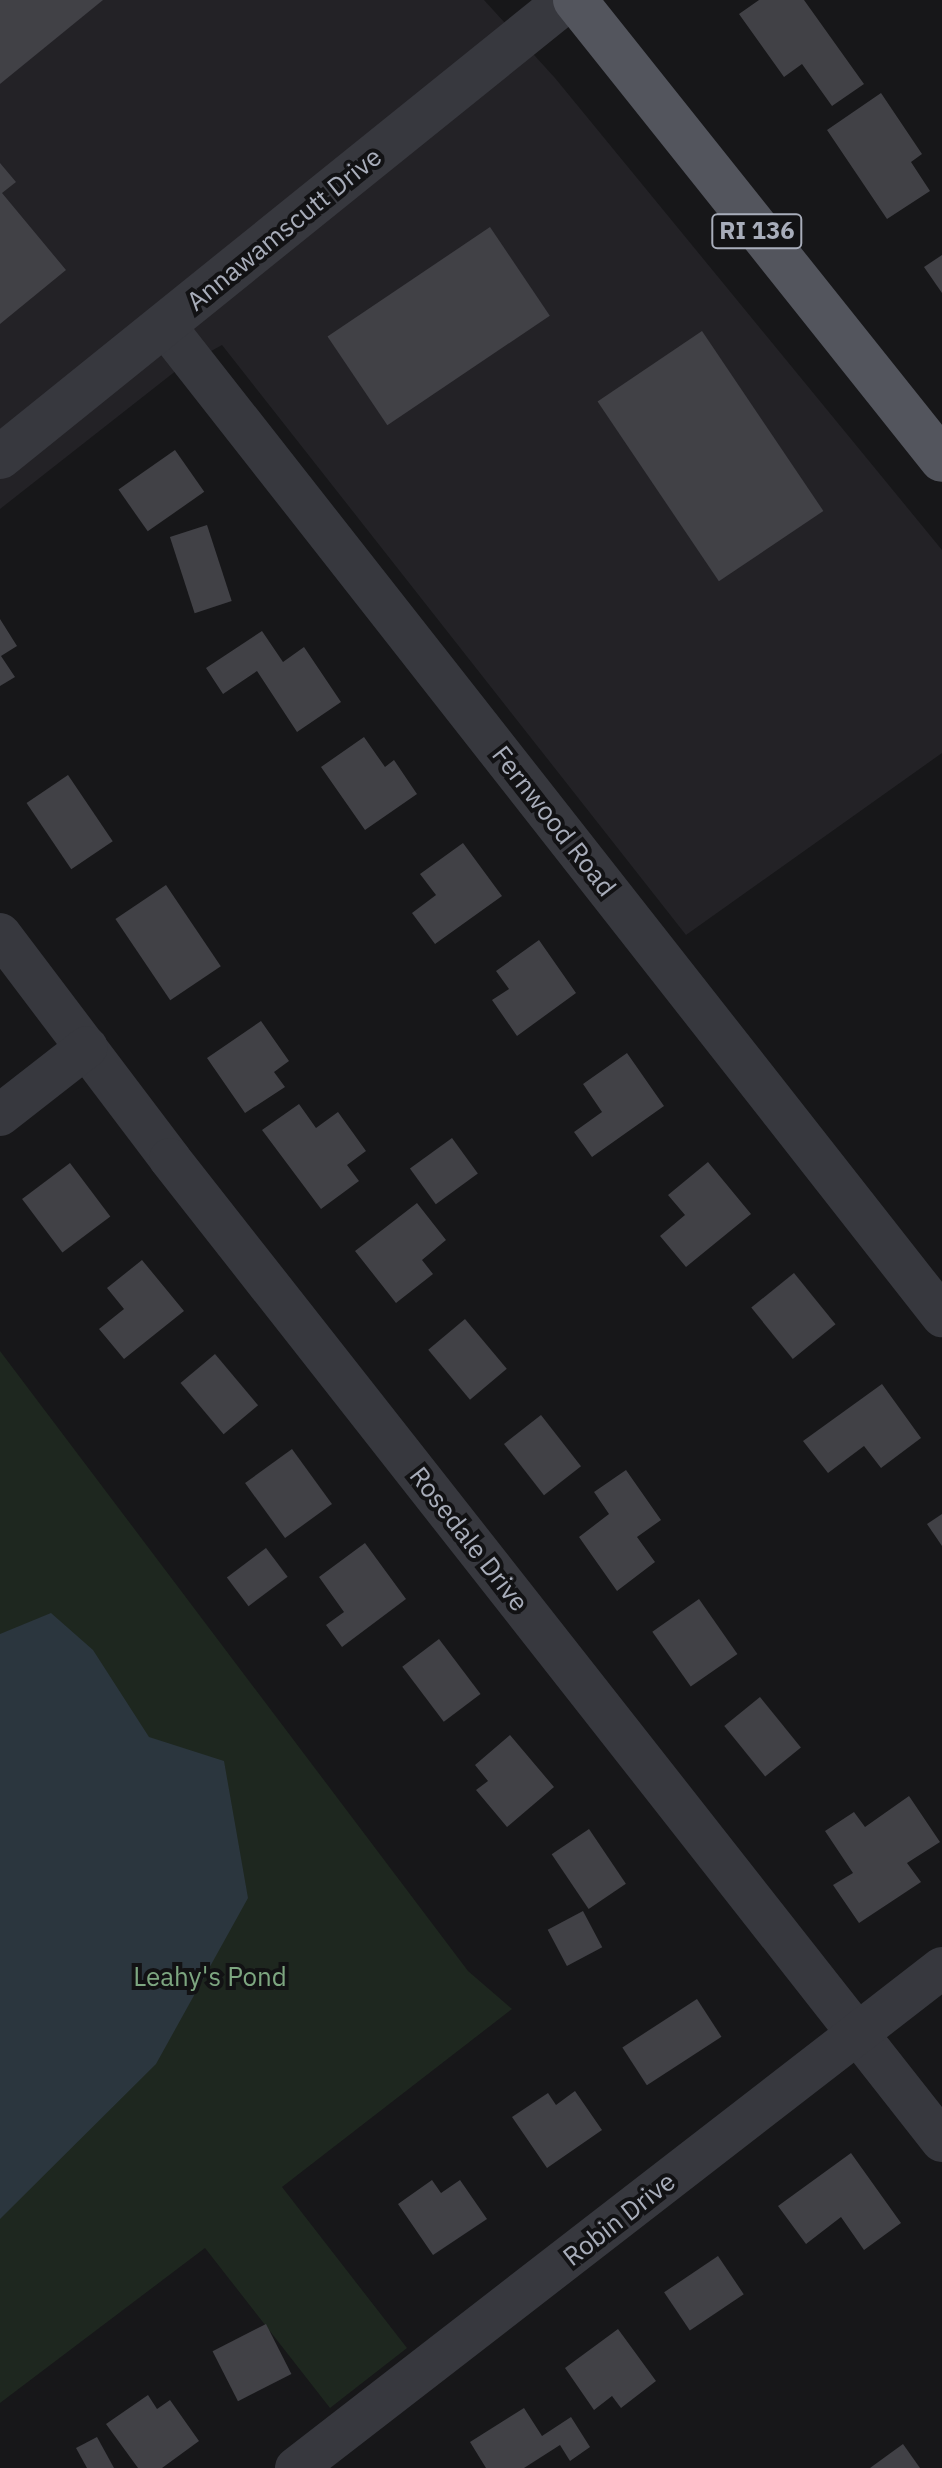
<!DOCTYPE html>
<style>
body{margin:0}
#map{position:relative;width:942px;height:2468px;overflow:hidden;background:#171719;font-family:"IBM Plex Sans",sans-serif}
div>[style]{position:absolute}
[style*='--x']{left:calc(var(--x)*1px);top:calc(var(--y)*1px);width:calc(var(--w)*1px);rotate:calc(var(--a)*1deg)}
.built>*{inset:0;background:#232226}
.green>*{inset:0;background:#1e271f}
.water>*{inset:0;background:#2b363e}
.building>*{inset:0;background:#414146;transform-origin:0 0}
.minor>*{height:42px;margin:-21px;padding:0 21px;transform-origin:21px;border-radius:21px;background:#37383e}
.tertiary>*{height:44px;margin:-22px;padding:0 22px;transform-origin:22px;border-radius:22px;background:#37383e}
.primary>*{height:44px;margin:-22px;padding:0 22px;transform-origin:22px;border-radius:22px;background:#53555d}
span{translate:-50% -50%;white-space:nowrap;text-align:center;line-height:1.15;-webkit-text-stroke:8px #121214;paint-order:stroke}
.shield-label span{padding:2px 6px;background:#121214;border:2px solid;border-radius:6px;-webkit-text-stroke-width:0}
.shield-label{font-size:24px;color:#a8adba;font-weight:700}
.street-label{font-size:26px;color:#a8adba}
.park-label{font-size:26px;color:#7da680}
</style>
<div id="map">
<div class="built">
<div style="clip-path:polygon(0 0,484px 0,555px 78px,942px 550px,942px 753px,686px 935px,222px 345px,177px 370px,0 509px)"></div>
</div>
<div class="green">
<div style="clip-path:polygon(0 1351px,468px 1971px,512px 2009px,282px 2187px,407px 2348px,330px 2408px,205px 2248px,0 2403px)"></div>
</div>
<div class="water">
<div style="clip-path:polygon(51px 1613px,93px 1650px,149px 1737px,224px 1761px,248px 1898px,156px 2064px,0 2219px,0 1634px)"></div>
</div>
<div class="building">
<div style="clip-path:polygon(0 0,103px 0,0 84px)"></div>
<div style="clip-path:polygon(759px 0,804px 0,864px 84px,832px 106px,802px 64px,784px 77px,739px 14px)"></div>
<div style="clip-path:polygon(881px 93px,922px 154px,911px 162px,930px 191px,887px 219px,827px 130px)"></div>
<div style="clip-path:polygon(0 163px,16px 182px,2px 193px,66px 270px,0 324px)"></div>
<div style="left:490px;top:227px;width:107px;height:196px;rotate:56deg"></div>
<div style="clip-path:polygon(942px 255px,942px 293px,924px 267px)"></div>
<div style="left:702px;top:331px;width:217px;height:126px;rotate:56deg"></div>
<div style="left:175px;top:450px;width:51px;height:69px;rotate:55deg"></div>
<div style="left:207px;top:525px;width:80px;height:39px;rotate:72deg"></div>
<div style="clip-path:polygon(0 619px,17px 646px,1px 656px,15px 677px,0 686px)"></div>
<div style="clip-path:polygon(262px 631px,283px 662px,304px 647px,341px 702px,297px 732px,257px 671px,223px 694px,206px 668px)"></div>
<div style="clip-path:polygon(364px 737px,385px 767px,394px 760px,417px 794px,365px 830px,321px 767px)"></div>
<div style="left:68px;top:775px;width:80px;height:50px;rotate:56deg"></div>
<div style="clip-path:polygon(463px 843px,502px 896px,435px 944px,412px 913px,436px 895px,420px 874px)"></div>
<div style="left:166px;top:885px;width:98px;height:61px;rotate:56deg"></div>
<div style="clip-path:polygon(539px 940px,576px 993px,517px 1036px,492px 1000px,509px 989px,496px 971px)"></div>
<div style="clip-path:polygon(261px 1021px,289px 1061px,274px 1072px,285px 1087px,245px 1113px,207px 1058px)"></div>
<div style="clip-path:polygon(627px 1053px,664px 1106px,592px 1157px,574px 1132px,602px 1112px,583px 1084px)"></div>
<div style="clip-path:polygon(299px 1104px,316px 1128px,338px 1112px,366px 1151px,347px 1165px,359px 1181px,321px 1209px,262px 1130px)"></div>
<div style="left:452px;top:1138px;width:44px;height:52px;rotate:54deg"></div>
<div style="clip-path:polygon(708px 1162px,751px 1214px,686px 1267px,660px 1236px,685px 1215px,668px 1195px)"></div>
<div style="left:70px;top:1163px;width:67px;height:60px;rotate:53deg"></div>
<div style="clip-path:polygon(417px 1203px,446px 1240px,422px 1260px,433px 1274px,396px 1303px,355px 1251px)"></div>
<div style="clip-path:polygon(142px 1260px,184px 1311px,124px 1359px,99px 1329px,124px 1309px,107px 1288px)"></div>
<div style="left:794px;top:1273px;width:66px;height:55px;rotate:51deg"></div>
<div style="left:465px;top:1319px;width:65px;height:48px;rotate:50deg"></div>
<div style="left:215px;top:1354px;width:67px;height:45px;rotate:50deg"></div>
<div style="clip-path:polygon(882px 1384px,921px 1438px,881px 1468px,864px 1446px,828px 1473px,803px 1441px)"></div>
<div style="left:541px;top:1415px;width:65px;height:47px;rotate:52deg"></div>
<div style="left:292px;top:1449px;width:68px;height:58px;rotate:54deg"></div>
<div style="clip-path:polygon(626px 1470px,661px 1520px,637px 1537px,655px 1562px,617px 1591px,579px 1537px,609px 1514px,594px 1492px)"></div>
<div style="clip-path:polygon(942px 1514px,942px 1546px,927px 1524px)"></div>
<div style="clip-path:polygon(365px 1543px,406px 1599px,342px 1647px,326px 1625px,344px 1612px,319px 1577px)"></div>
<div style="left:266px;top:1548px;width:36px;height:49px;rotate:53deg"></div>
<div style="left:699px;top:1599px;width:67px;height:57px;rotate:55deg"></div>
<div style="left:439px;top:1639px;width:69px;height:46px;rotate:53deg"></div>
<div style="left:760px;top:1697px;width:65px;height:46px;rotate:51deg"></div>
<div style="clip-path:polygon(510px 1735px,554px 1787px,507px 1827px,476px 1790px,488px 1781px,475px 1765px)"></div>
<div style="clip-path:polygon(909px 1796px,940px 1842px,907px 1863px,921px 1882px,859px 1923px,833px 1885px,853px 1873px,825px 1831px,854px 1812px,865px 1827px)"></div>
<div style="left:589px;top:1829px;width:66px;height:45px;rotate:56deg"></div>
<div style="left:583px;top:1911px;width:41px;height:40px;rotate:62deg"></div>
<div style="left:697px;top:1999px;width:45px;height:89px;rotate:57deg"></div>
<div style="clip-path:polygon(575px 2091px,602px 2130px,547px 2168px,512px 2117px,548px 2093px,556px 2105px)"></div>
<div style="clip-path:polygon(851px 2153px,901px 2223px,864px 2250px,841px 2217px,806px 2244px,778px 2206px)"></div>
<div style="clip-path:polygon(432px 2180px,441px 2193px,460px 2180px,487px 2219px,433px 2255px,398px 2204px)"></div>
<div style="left:718px;top:2256px;width:46px;height:65px;rotate:56deg"></div>
<div style="left:266px;top:2324px;width:56px;height:60px;rotate:63deg"></div>
<div style="clip-path:polygon(618px 2329px,656px 2381px,621px 2408px,612px 2396px,594px 2410px,565px 2368px)"></div>
<div style="clip-path:polygon(148px 2395px,157px 2409px,170px 2400px,199px 2441px,162px 2468px,138px 2468px,106px 2424px)"></div>
<div style="clip-path:polygon(524px 2408px,542px 2436px,571px 2417px,590px 2447px,570px 2461px,560px 2445px,524px 2468px,486px 2468px,470px 2442px)"></div>
<div style="clip-path:polygon(97px 2437px,114px 2468px,87px 2468px,76px 2448px)"></div>
<div style="clip-path:polygon(903px 2444px,920px 2468px,870px 2468px)"></div>
</div>
<div class="minor">
<div style="--x:165;--y:326;--w:1259;--a:51.87"></div>
<div style="--x:0;--y:934;--w:282;--a:52.9"></div>
<div style="--x:170;--y:1159;--w:1249;--a:51.83"></div>
<div style="--x:0;--y:1115;--w:110;--a:-38"></div>
<div style="--x:296;--y:2468;--w:817;--a:-37.74"></div>
</div>
<div class="tertiary">
<div style="--x:0;--y:457;--w:728;--a:-38.87"></div>
</div>
<div class="primary">
<div style="--x:575;--y:0;--w:588;--a:51.42"></div>
</div>
<div class="shield-label">
<span style="left:757px;top:231px">RI 136</span>
</div>
<div class="street-label">
<span style="left:284px;top:229px;rotate:-39deg">Annawamscutt Drive</span>
<span style="left:554px;top:821px;rotate:52deg">Fernwood Road</span>
<span style="left:469px;top:1539px;rotate:52deg">Rosedale Drive</span>
<span style="left:619px;top:2219px;rotate:-38deg">Robin Drive</span>
</div>
<div class="park-label">
<span style="left:210px;top:1977px">Leahy's Pond</span>
</div>
</div>
